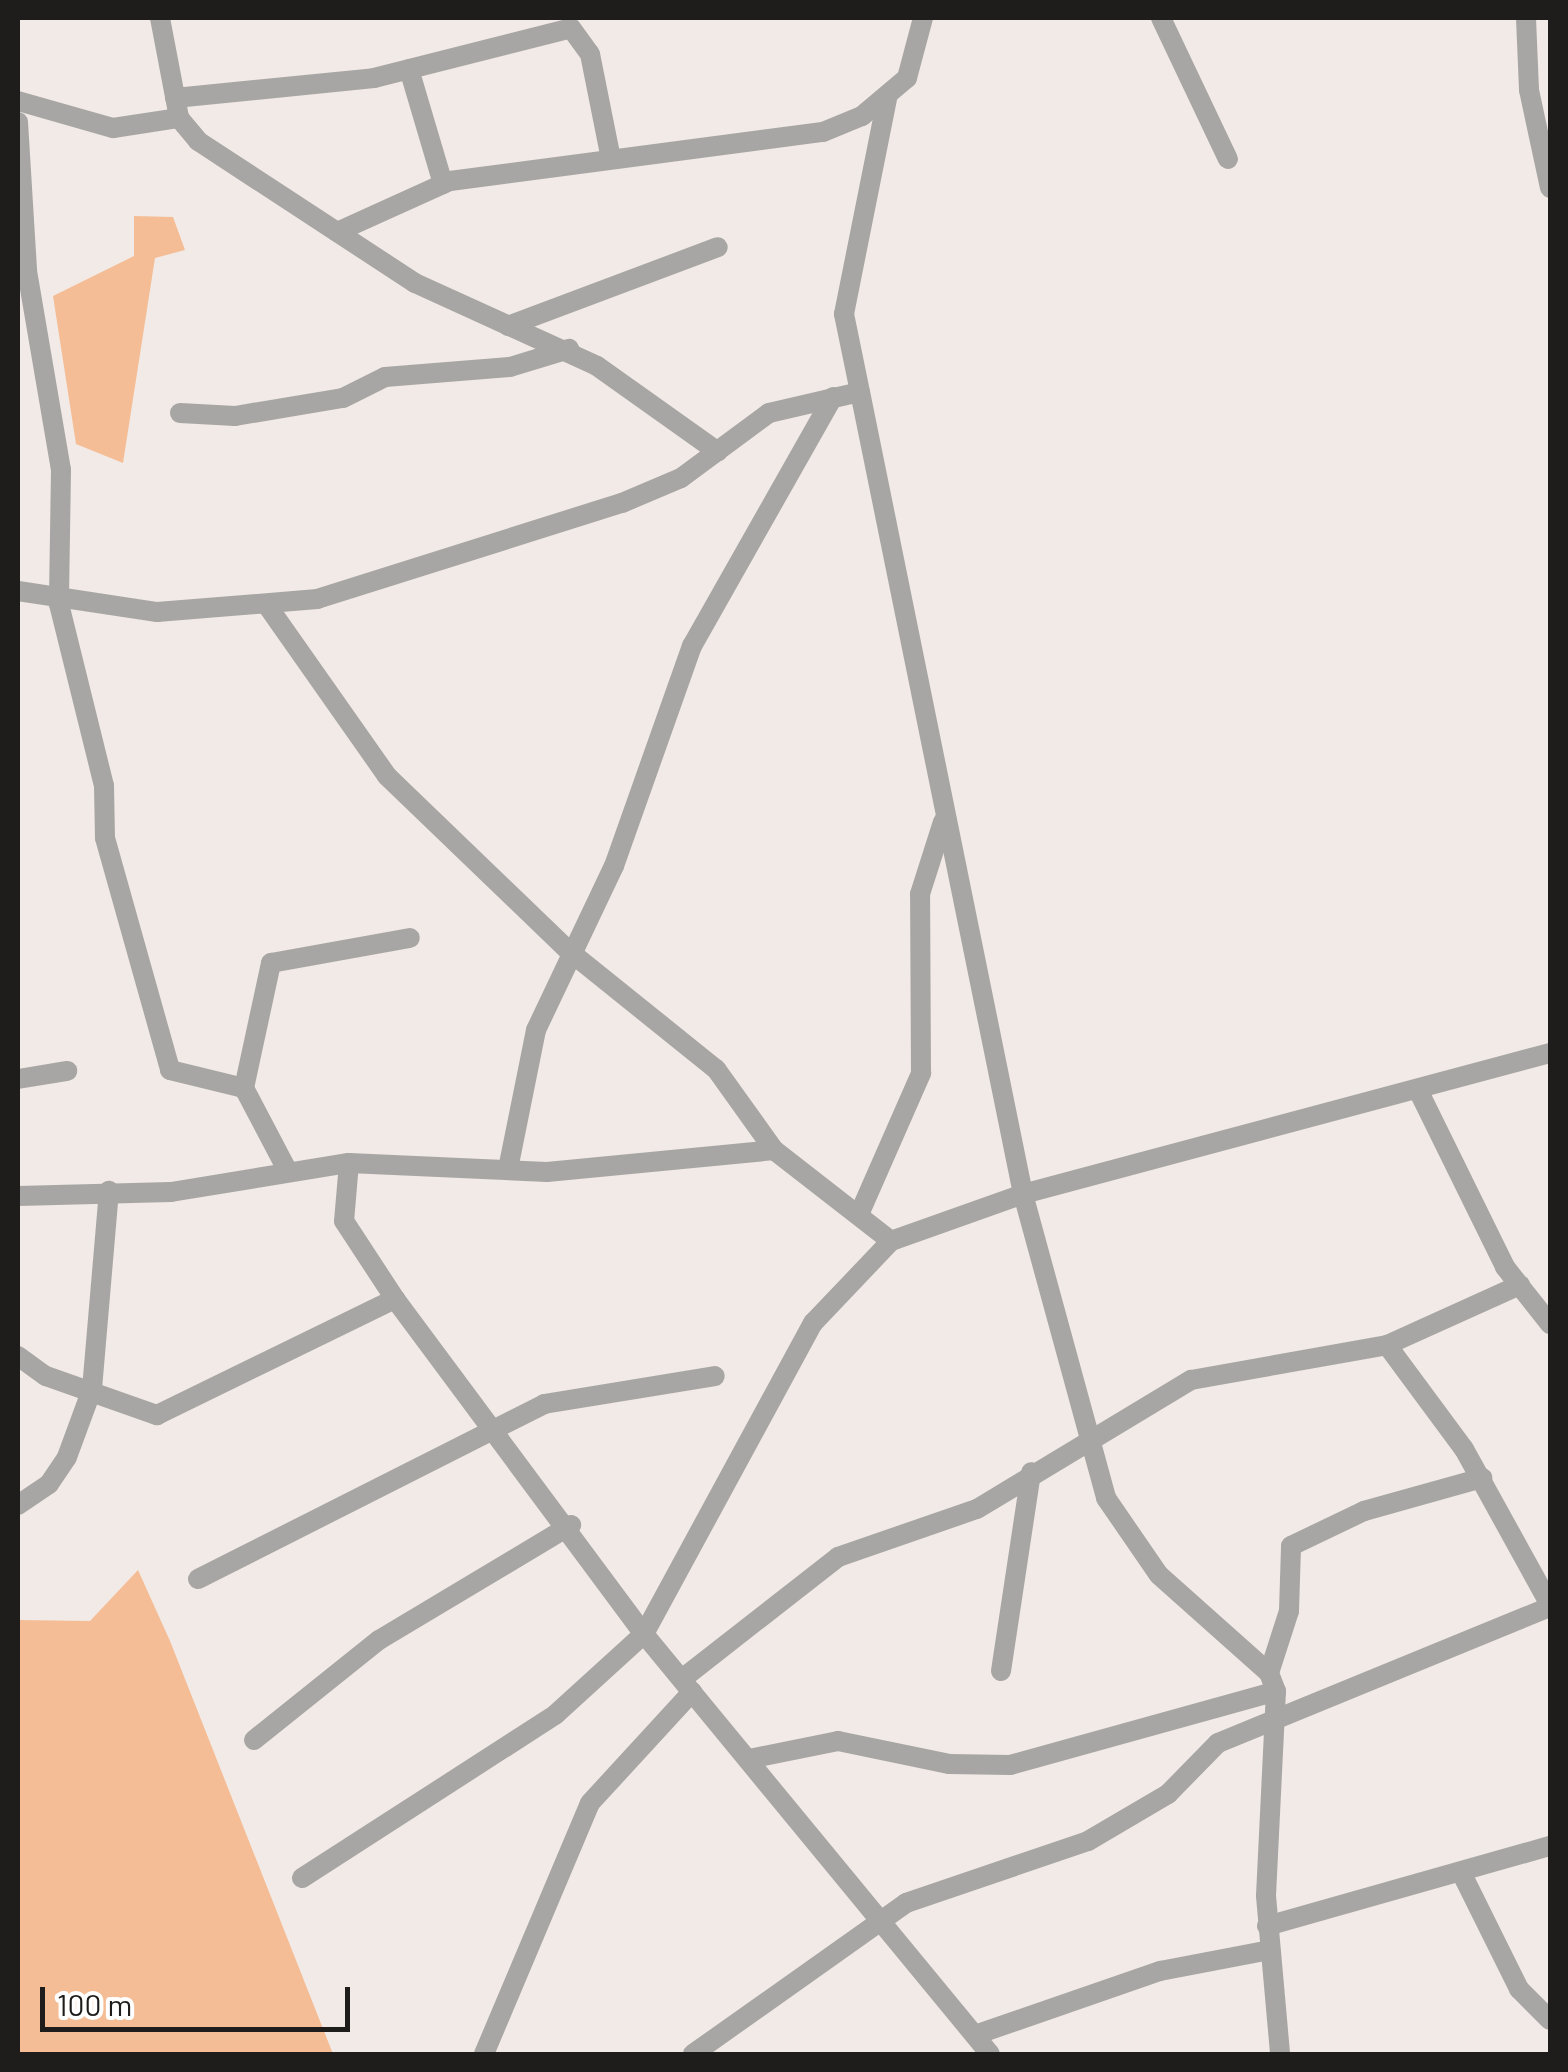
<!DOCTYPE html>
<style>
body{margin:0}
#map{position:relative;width:1568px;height:2072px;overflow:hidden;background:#f1eae6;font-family:Barlow,sans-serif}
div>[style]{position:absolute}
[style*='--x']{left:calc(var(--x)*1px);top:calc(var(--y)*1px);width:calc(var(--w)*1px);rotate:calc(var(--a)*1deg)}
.green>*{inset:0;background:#f5bd95}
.minor>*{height:20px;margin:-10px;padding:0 10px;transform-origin:10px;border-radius:10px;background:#a8a6a4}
span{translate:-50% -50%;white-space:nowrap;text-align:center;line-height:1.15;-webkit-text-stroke:10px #fff;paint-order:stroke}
.frame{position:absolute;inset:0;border:20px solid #1f1d1b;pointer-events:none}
.scale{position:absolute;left:40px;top:1987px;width:310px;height:45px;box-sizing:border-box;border:5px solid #1f1d1b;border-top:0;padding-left:12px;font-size:30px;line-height:35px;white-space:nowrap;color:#1f1d1b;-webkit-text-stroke:8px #fff;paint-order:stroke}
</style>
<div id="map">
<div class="green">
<div style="clip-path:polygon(134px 216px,173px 217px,185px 250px,155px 258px,123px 463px,76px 444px,53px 296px,134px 256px)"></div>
<div style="clip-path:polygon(138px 1570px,170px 1641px,333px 2054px,18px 2054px,18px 1620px,90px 1621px)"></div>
</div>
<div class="minor">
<div style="--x:160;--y:18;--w:102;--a:79.2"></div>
<div style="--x:179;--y:118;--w:30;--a:50"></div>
<div style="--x:198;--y:141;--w:259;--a:33.2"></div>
<div style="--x:415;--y:283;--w:200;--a:24.5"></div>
<div style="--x:597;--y:366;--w:148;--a:35.4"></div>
<div style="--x:1161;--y:18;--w:156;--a:64.6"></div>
<div style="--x:1526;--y:18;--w:72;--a:87.6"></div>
<div style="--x:1529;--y:90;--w:100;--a:77.9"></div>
<div style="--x:409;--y:69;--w:120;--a:73.5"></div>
<div style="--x:175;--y:98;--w:200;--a:-5.7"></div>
<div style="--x:374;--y:78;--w:203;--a:-14.2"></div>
<div style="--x:571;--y:28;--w:32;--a:54"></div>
<div style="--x:590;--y:54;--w:102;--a:78.7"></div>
<div style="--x:18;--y:101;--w:99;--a:15.9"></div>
<div style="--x:113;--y:128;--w:67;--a:-8.6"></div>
<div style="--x:18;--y:122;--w:149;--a:86.5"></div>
<div style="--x:27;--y:271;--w:202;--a:80.3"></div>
<div style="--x:61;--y:470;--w:134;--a:90.9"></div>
<div style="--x:59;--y:604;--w:187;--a:76.1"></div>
<div style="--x:104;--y:786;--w:52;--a:88.9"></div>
<div style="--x:105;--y:838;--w:241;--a:74.3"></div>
<div style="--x:170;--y:1070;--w:76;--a:13.7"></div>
<div style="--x:244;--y:1088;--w:90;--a:62.3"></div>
<div style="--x:337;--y:232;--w:124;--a:-24.3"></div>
<div style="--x:450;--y:181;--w:376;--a:-7.5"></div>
<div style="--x:823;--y:132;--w:42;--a:-22.3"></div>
<div style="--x:862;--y:116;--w:59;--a:-40.2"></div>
<div style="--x:907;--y:78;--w:62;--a:-75.1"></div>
<div style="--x:508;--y:326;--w:224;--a:-20.6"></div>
<div style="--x:860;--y:392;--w:80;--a:-101.6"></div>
<div style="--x:844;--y:314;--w:220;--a:-78.7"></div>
<div style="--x:180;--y:413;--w:55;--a:3.1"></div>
<div style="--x:235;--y:416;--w:109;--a:-9.5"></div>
<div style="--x:343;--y:398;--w:47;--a:-26.6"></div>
<div style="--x:385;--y:377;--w:125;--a:-4.6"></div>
<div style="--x:510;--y:367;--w:62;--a:-17"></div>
<div style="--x:18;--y:591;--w:141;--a:8.6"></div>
<div style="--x:157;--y:612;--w:161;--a:-4.6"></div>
<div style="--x:317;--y:599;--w:320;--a:-17.5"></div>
<div style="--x:622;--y:503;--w:64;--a:-23"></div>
<div style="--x:681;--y:478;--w:109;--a:-36.5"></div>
<div style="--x:769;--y:413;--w:93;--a:-13"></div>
<div style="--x:860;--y:392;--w:818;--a:78.51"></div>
<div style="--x:1023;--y:1194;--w:315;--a:74.7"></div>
<div style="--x:1106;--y:1498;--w:93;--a:55.5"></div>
<div style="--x:1159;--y:1575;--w:147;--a:41.7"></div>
<div style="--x:1269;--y:1673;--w:19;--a:69"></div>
<div style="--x:1276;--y:1691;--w:205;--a:92.8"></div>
<div style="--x:1266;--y:1896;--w:159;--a:84.9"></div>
<div style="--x:269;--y:608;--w:205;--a:54.9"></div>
<div style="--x:387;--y:776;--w:252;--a:43.9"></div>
<div style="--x:569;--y:951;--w:189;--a:38.8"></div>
<div style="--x:716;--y:1069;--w:100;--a:54.4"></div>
<div style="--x:774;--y:1150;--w:148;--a:37.9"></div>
<div style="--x:18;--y:1079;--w:50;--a:-9.3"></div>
<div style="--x:244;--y:1088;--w:128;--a:-77.8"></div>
<div style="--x:271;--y:963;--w:141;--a:-10.2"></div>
<div style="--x:1420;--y:1094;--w:193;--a:63.8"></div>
<div style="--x:1505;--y:1267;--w:73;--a:51.7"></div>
<div style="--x:349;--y:1163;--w:58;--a:94.9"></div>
<div style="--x:344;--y:1221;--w:93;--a:56.8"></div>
<div style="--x:395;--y:1299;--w:417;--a:53.4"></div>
<div style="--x:644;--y:1634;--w:544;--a:50.52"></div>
<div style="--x:508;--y:1169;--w:142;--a:-78.6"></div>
<div style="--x:536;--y:1030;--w:182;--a:-64.6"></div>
<div style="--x:614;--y:866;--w:233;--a:-70.5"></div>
<div style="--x:692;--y:646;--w:286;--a:-60.5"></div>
<div style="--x:18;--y:1196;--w:153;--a:-1.5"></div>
<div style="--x:171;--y:1192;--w:180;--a:-9.3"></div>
<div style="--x:349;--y:1163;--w:198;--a:2.6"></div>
<div style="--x:547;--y:1172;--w:228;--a:-5.5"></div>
<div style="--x:861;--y:1210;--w:150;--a:-66.3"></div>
<div style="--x:921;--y:1073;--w:179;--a:-90.3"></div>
<div style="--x:920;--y:894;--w:76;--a:-72.3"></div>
<div style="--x:1387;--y:1345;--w:129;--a:53.5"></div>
<div style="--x:1464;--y:1449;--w:178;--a:61.1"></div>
<div style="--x:18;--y:1356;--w:34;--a:36"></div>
<div style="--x:46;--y:1376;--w:118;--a:19.4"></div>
<div style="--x:157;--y:1415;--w:265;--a:-26"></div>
<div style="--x:18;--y:1505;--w:37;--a:-34"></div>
<div style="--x:49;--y:1484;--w:32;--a:-56"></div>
<div style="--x:67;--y:1457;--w:72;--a:-69.8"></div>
<div style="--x:92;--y:1389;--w:199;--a:-85.1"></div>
<div style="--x:198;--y:1579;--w:388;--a:-26.8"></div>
<div style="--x:544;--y:1404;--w:173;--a:-9.3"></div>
<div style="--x:1001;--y:1671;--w:201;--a:-81.4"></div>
<div style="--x:1269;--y:1673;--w:65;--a:-72.1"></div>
<div style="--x:1289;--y:1611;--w:65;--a:-88.2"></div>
<div style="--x:1291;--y:1546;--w:81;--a:-25.6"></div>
<div style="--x:1364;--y:1511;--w:123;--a:-15.6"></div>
<div style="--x:682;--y:1679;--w:198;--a:-38"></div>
<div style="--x:838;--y:1557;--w:147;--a:-19.1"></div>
<div style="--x:977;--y:1509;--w:250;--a:-31.1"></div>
<div style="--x:1191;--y:1380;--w:199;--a:-10.1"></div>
<div style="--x:1387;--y:1345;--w:146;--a:-24.3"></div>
<div style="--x:254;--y:1740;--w:160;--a:-38.7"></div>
<div style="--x:379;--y:1640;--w:224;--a:-30.9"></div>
<div style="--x:749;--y:1759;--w:91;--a:-11.4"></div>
<div style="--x:838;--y:1741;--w:113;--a:11.7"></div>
<div style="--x:949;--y:1764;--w:61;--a:0.9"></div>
<div style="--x:1010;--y:1765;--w:276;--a:-15.5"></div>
<div style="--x:1461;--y:1872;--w:131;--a:63.6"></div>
<div style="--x:1519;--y:1989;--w:44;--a:45"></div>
<div style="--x:302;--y:1878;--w:302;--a:-32.8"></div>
<div style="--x:556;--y:1714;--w:119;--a:-42.3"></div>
<div style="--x:644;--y:1634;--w:354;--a:-61.5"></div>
<div style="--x:813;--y:1323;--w:113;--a:-46.4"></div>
<div style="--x:891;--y:1241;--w:140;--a:-19.6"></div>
<div style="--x:1023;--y:1194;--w:546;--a:-14.98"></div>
<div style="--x:1267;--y:1926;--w:294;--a:-15.8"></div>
<div style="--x:975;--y:2035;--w:196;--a:-19.1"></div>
<div style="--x:1160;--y:1971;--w:112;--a:-10.8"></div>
<div style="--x:484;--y:2054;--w:272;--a:-67.1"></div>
<div style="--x:590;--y:1803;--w:151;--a:-47.4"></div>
<div style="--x:693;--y:2054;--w:261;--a:-35.3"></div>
<div style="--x:906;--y:1903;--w:192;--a:-18.8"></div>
<div style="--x:1088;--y:1841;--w:93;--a:-30.4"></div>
<div style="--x:1168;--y:1794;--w:71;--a:-45.6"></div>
<div style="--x:1218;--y:1743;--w:359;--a:-22.3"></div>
</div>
<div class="frame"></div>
<div class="scale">100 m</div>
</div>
